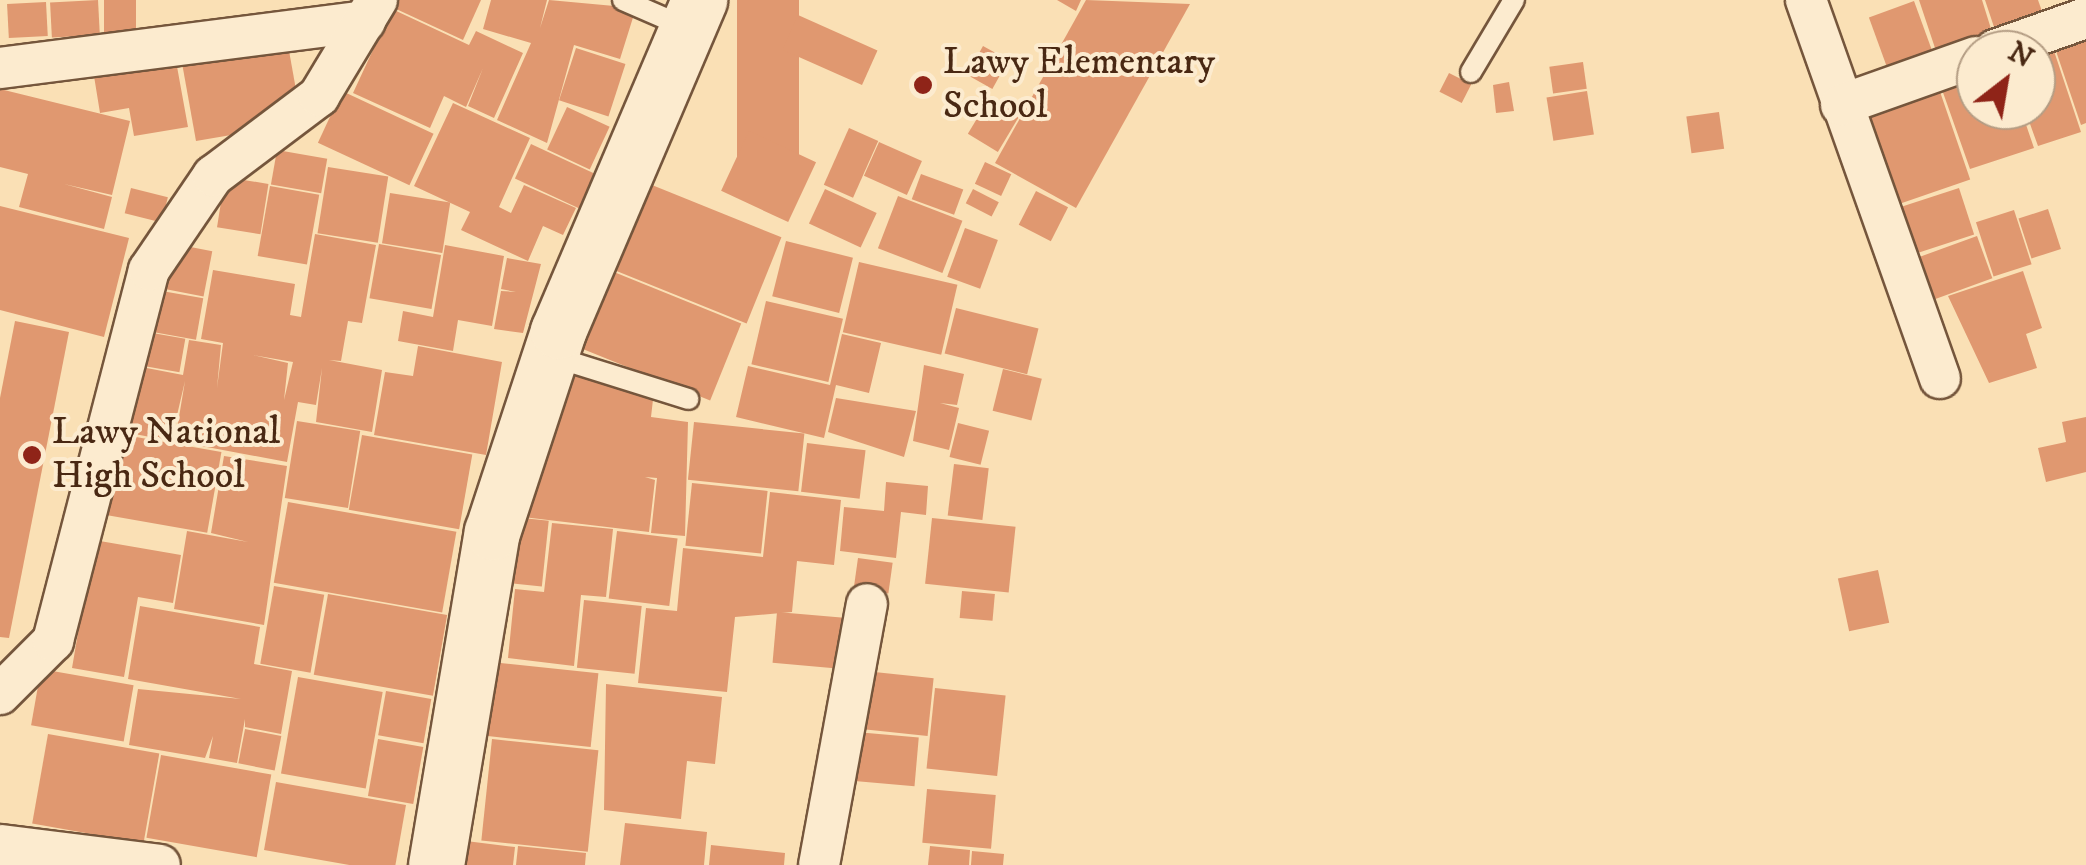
<!DOCTYPE html>
<style>
body{margin:0}
#map{position:relative;width:2086px;height:865px;overflow:hidden;background:#fae0b5;font-family:"IM FELL DW Pica",serif}
div>[style]{position:absolute}
[style*='--x']{left:calc(var(--x)*1px);top:calc(var(--y)*1px);width:calc(var(--w)*1px);rotate:calc(var(--a)*1deg)}
.building>*{inset:0;background:#e09870;transform-origin:0 0}
.roads{filter:drop-shadow(2px 0 #75563c) drop-shadow(-2px 0 #75563c) drop-shadow(0 2px #75563c) drop-shadow(0 -2px #75563c)}
.lane>*{height:20px;margin:-10px;padding:0 10px;transform-origin:10px;border-radius:10px;background:#fcebcf}
.street>*{height:40px;margin:-20px;padding:0 20px;transform-origin:20px;border-radius:20px;background:#fcebcf}
.secondary>*{height:55px;margin:-27.5px;padding:0 27.5px;transform-origin:27.5px;border-radius:27.5px;background:#fcebcf}
.dots>*{width:28px;height:28px;translate:-50% -50%;box-sizing:border-box;border:5px solid #fcebcf;border-radius:50%}
span{translate:-50% -50%;white-space:nowrap;text-align:center;line-height:1.15;-webkit-text-stroke:8px #fcebcf;paint-order:stroke}
.poi-label{font-size:38px;color:#492813}
.left{translate:0 -50%;text-align:left}
.north{position:absolute;left:1956px;top:30px;width:100px;height:100px;box-sizing:border-box;background:#fcebcf;border:2px solid #b49d84;border-radius:50%;rotate:31deg;font-size:28px;font-weight:700;line-height:40px;text-align:center;color:#492813}
.north::after{content:'';display:block;margin:auto;width:35px;height:45px;background:#8f2418;clip-path:polygon(50% 0,100% 100%,50% 72%,0 100%)}
</style>
<div id="map">
<div class="building">
<div style="left:98px;top:0;width:35px;height:48px;rotate:87deg"></div>
<div style="left:104px;top:0;width:32px;height:32px"></div>
<div style="clip-path:polygon(398px 0,481px 0,463px 40px,394px 8px)"></div>
<div style="clip-path:polygon(491px 0,547px 0,540px 28px,549px 0,636px 8px,620px 59px,574px 45px,547px 143px,497px 120px,531px 43px,483px 29px)"></div>
<div style="left:737px;top:0;width:62px;height:176px"></div>
<div style="clip-path:polygon(1057px 0,1081px 0,1076px 11px)"></div>
<div style="clip-path:polygon(1086px 0,1190px 4px,1076px 208px,995px 163px)"></div>
<div style="clip-path:polygon(1919px 0,1982px 0,1992px 32px,1936px 51px)"></div>
<div style="clip-path:polygon(1985px 0,2038px 0,2044px 17px,1996px 33px)"></div>
<div style="left:1914px;top:1px;width:66px;height:48px;rotate:70deg"></div>
<div style="left:46px;top:2px;width:34px;height:39px;rotate:87deg"></div>
<div style="clip-path:polygon(392px 9px,469px 45px,476px 31px,523px 53px,494px 118px,468px 106px,483px 68px,466px 107px,444px 96px,430px 128px,353px 93px)"></div>
<div style="left:798px;top:15px;width:87px;height:38px;rotate:24deg"></div>
<div style="clip-path:polygon(2086px 38px,2086px 123px,2081px 125px,2055px 48px)"></div>
<div style="clip-path:polygon(288px 45px,298px 101px,284px 126px,196px 141px,182px 63px)"></div>
<div style="left:983px;top:46px;width:29px;height:33px;rotate:29deg"></div>
<div style="left:576px;top:48px;width:52px;height:55px;rotate:18deg"></div>
<div style="clip-path:polygon(2053px 48px,2081px 132px,2038px 146px,2025px 110px,2036px 110px,2036px 53px)"></div>
<div style="clip-path:polygon(176px 61px,188px 127px,134px 136px,129px 108px,100px 113px,94px 76px)"></div>
<div style="left:1583px;top:62px;width:27px;height:34px;rotate:82deg"></div>
<div style="clip-path:polygon(1976px 72px,1976px 110px,2021px 110px,2034px 148px,1970px 169px,1940px 84px)"></div>
<div style="left:1449px;top:73px;width:25px;height:21px;rotate:27deg"></div>
<div style="clip-path:polygon(1509px 82px,1514px 111px,1496px 113px,1493px 85px)"></div>
<div style="left:1937px;top:83px;width:102px;height:86px;rotate:71deg"></div>
<div style="clip-path:polygon(0 89px,130px 121px,112px 195px,64px 184px,112px 197px,104px 229px,19px 207px,28px 174px,0 167px)"></div>
<div style="left:342px;top:91px;width:101px;height:57px;rotate:25deg"></div>
<div style="left:1587px;top:91px;width:44px;height:41px;rotate:81deg"></div>
<div style="left:990px;top:97px;width:35px;height:43px;rotate:31deg"></div>
<div style="clip-path:polygon(453px 103px,530px 138px,499px 207px,511px 213px,524px 185px,576px 208px,563px 235px,543px 226px,528px 261px,461px 230px,470px 212px,414px 186px)"></div>
<div style="left:567px;top:107px;width:47px;height:47px;rotate:25deg"></div>
<div style="left:1719px;top:112px;width:37px;height:33px;rotate:82deg"></div>
<div style="left:849px;top:128px;width:32px;height:62px;rotate:24deg"></div>
<div style="left:749px;top:131px;width:74px;height:66px;rotate:25deg"></div>
<div style="left:879px;top:142px;width:47px;height:37px;rotate:24deg"></div>
<div style="left:531px;top:144px;width:71px;height:38px;rotate:25deg"></div>
<div style="left:277px;top:150px;width:51px;height:35px;rotate:10deg"></div>
<div style="left:985px;top:162px;width:29px;height:24px;rotate:25deg"></div>
<div style="left:328px;top:167px;width:61px;height:67px;rotate:9deg"></div>
<div style="left:921px;top:174px;width:45px;height:27px;rotate:20deg"></div>
<div style="left:225px;top:177px;width:44px;height:51px;rotate:9deg"></div>
<div style="left:647px;top:183px;width:145px;height:93px;rotate:22deg"></div>
<div style="left:270px;top:186px;width:50px;height:71px;rotate:10deg"></div>
<div style="left:131px;top:188px;width:38px;height:26px;rotate:14deg"></div>
<div style="left:1959px;top:188px;width:49px;height:71px;rotate:72deg"></div>
<div style="left:825px;top:189px;width:57px;height:38px;rotate:25deg"></div>
<div style="left:973px;top:189px;width:29px;height:16px;rotate:27deg"></div>
<div style="left:1036px;top:191px;width:36px;height:38px;rotate:27deg"></div>
<div style="left:390px;top:193px;width:61px;height:51px;rotate:9deg"></div>
<div style="left:898px;top:196px;width:69px;height:56px;rotate:21deg"></div>
<div style="clip-path:polygon(0 206px,129px 238px,104px 337px,0 310px)"></div>
<div style="left:2048px;top:209px;width:42px;height:31px;rotate:72deg"></div>
<div style="left:2014px;top:210px;width:57px;height:40px;rotate:72deg"></div>
<div style="left:965px;top:228px;width:35px;height:52px;rotate:20deg"></div>
<div style="clip-path:polygon(evenodd,315px 234px,376px 245px,362px 323px,348px 321px,341px 361px,329px 360px,382px 370px,372px 432px,316px 422px,322px 368px,316px 405px,298px 402px,287px 462px,175px 441px,185px 381px,171px 441px,119px 431px,131px 365px,183px 375px,189px 340px,221px 345px,217px 388px,223px 343px,201px 339px,213px 270px,295px 284px,290px 315px,301px 317px,315px 234px,253px 355px,293px 362px,284px 400px,288px 363px,253px 355px)"></div>
<div style="left:1977px;top:236px;width:45px;height:68px;rotate:70deg"></div>
<div style="left:786px;top:241px;width:69px;height:57px;rotate:14deg"></div>
<div style="left:175px;top:244px;width:38px;height:46px;rotate:11deg"></div>
<div style="left:379px;top:244px;width:63px;height:55px;rotate:10deg"></div>
<div style="clip-path:polygon(445px 245px,504px 256px,492px 326px,458px 320px,453px 351px,398px 341px,403px 311px,433px 317px)"></div>
<div style="clip-path:polygon(507px 258px,541px 264px,523px 333px,494px 329px,501px 291px,516px 292px,501px 289px)"></div>
<div style="left:859px;top:262px;width:101px;height:72px;rotate:13deg"></div>
<div style="left:604px;top:268px;width:148px;height:83px;rotate:22deg"></div>
<div style="clip-path:polygon(2023px 271px,2042px 328px,2026px 334px,2037px 368px,1989px 383px,1948px 296px)"></div>
<div style="left:156px;top:290px;width:48px;height:42px;rotate:10deg"></div>
<div style="left:766px;top:301px;width:79px;height:65px;rotate:13deg"></div>
<div style="left:956px;top:308px;width:85px;height:47px;rotate:14deg"></div>
<div style="clip-path:polygon(15px 321px,69px 332px,9px 638px,0 637px,0 398px)"></div>
<div style="left:141px;top:331px;width:45px;height:34px;rotate:10deg"></div>
<div style="clip-path:polygon(842px 334px,881px 343px,869px 393px,836px 385px,824px 438px,736px 417px,748px 366px,830px 385px)"></div>
<div style="clip-path:polygon(418px 346px,502px 362px,486px 455px,374px 435px,385px 372px,413px 376px)"></div>
<div style="clip-path:polygon(924px 365px,964px 374px,957px 405px,940px 403px,959px 408px,949px 450px,913px 441px)"></div>
<div style="left:1003px;top:369px;width:40px;height:43px;rotate:14deg"></div>
<div style="clip-path:polygon(556px 372px,654px 391px,651px 417px,688px 422px,685px 536px,651px 533px,657px 478px,645px 477px,655px 480px,649px 532px,523px 517px)"></div>
<div style="clip-path:polygon(836px 398px,916px 411px,904px 457px,828px 432px)"></div>
<div style="clip-path:polygon(2086px 417px,2086px 472px,2046px 482px,2038px 448px,2066px 442px,2062px 422px)"></div>
<div style="left:297px;top:421px;width:64px;height:78px;rotate:9deg"></div>
<div style="left:694px;top:422px;width:111px;height:58px;rotate:6deg"></div>
<div style="left:958px;top:423px;width:32px;height:35px;rotate:14deg"></div>
<div style="left:119px;top:434px;width:104px;height:82px;rotate:10deg"></div>
<div style="left:362px;top:435px;width:112px;height:76px;rotate:10deg"></div>
<div style="left:807px;top:443px;width:59px;height:49px;rotate:7deg"></div>
<div style="clip-path:polygon(224px 456px,287px 466px,264px 625px,174px 609px,187px 531px,248px 542px,211px 533px)"></div>
<div style="left:954px;top:464px;width:35px;height:52px;rotate:7deg"></div>
<div style="clip-path:polygon(886px 482px,928px 486px,926px 515px,901px 512px,896px 558px,840px 551px,844px 507px,884px 511px)"></div>
<div style="left:692px;top:483px;width:76px;height:63px;rotate:6deg"></div>
<div style="clip-path:polygon(770px 492px,841px 500px,834px 565px,797px 561px,792px 612px,735px 617px,727px 692px,638px 683px,646px 608px,677px 611px,683px 548px,763px 557px)"></div>
<div style="left:288px;top:502px;width:171px;height:82px;rotate:10deg"></div>
<div style="left:503px;top:516px;width:46px;height:66px;rotate:6deg"></div>
<div style="left:932px;top:518px;width:84px;height:66px;rotate:6deg"></div>
<div style="clip-path:polygon(552px 523px,613px 529px,606px 597px,581px 595px,574px 666px,508px 658px,515px 589px,544px 592px)"></div>
<div style="left:617px;top:531px;width:61px;height:68px;rotate:7deg"></div>
<div style="clip-path:polygon(94px 540px,181px 555px,173px 603px,138px 597px,124px 677px,72px 668px)"></div>
<div style="left:858px;top:558px;width:35px;height:31px;rotate:8deg"></div>
<div style="left:1878px;top:570px;width:54px;height:41px;rotate:78deg"></div>
<div style="left:274px;top:586px;width:51px;height:79px;rotate:10deg"></div>
<div style="left:962px;top:591px;width:33px;height:27px;rotate:5deg"></div>
<div style="left:328px;top:594px;width:121px;height:82px;rotate:10deg"></div>
<div style="left:584px;top:600px;width:58px;height:68px;rotate:6deg"></div>
<div style="clip-path:polygon(140px 606px,260px 627px,254px 664px,292px 671px,281px 734px,245px 727px,245px 719px,237px 763px,209px 758px,213px 736px,205px 758px,129px 745px,138px 689px,241px 699px,128px 679px)"></div>
<div style="left:777px;top:612px;width:76px;height:51px;rotate:5deg"></div>
<div style="left:491px;top:662px;width:108px;height:74px;rotate:6deg"></div>
<div style="left:41px;top:669px;width:94px;height:57px;rotate:10deg"></div>
<div style="left:865px;top:671px;width:69px;height:58px;rotate:6deg"></div>
<div style="left:298px;top:677px;width:86px;height:98px;rotate:10deg"></div>
<div style="clip-path:polygon(606px 684px,722px 697px,715px 764px,687px 761px,681px 819px,604px 810px)"></div>
<div style="left:935px;top:688px;width:71px;height:81px;rotate:6deg"></div>
<div style="left:386px;top:691px;width:46px;height:45px;rotate:10deg"></div>
<div style="left:245px;top:729px;width:37px;height:35px;rotate:11deg"></div>
<div style="left:856px;top:732px;width:63px;height:49px;rotate:5deg"></div>
<div style="left:48px;top:734px;width:113px;height:91px;rotate:10deg"></div>
<div style="left:378px;top:739px;width:46px;height:58px;rotate:10deg"></div>
<div style="left:492px;top:739px;width:107px;height:102px;rotate:6deg"></div>
<div style="left:161px;top:755px;width:112px;height:84px;rotate:10deg"></div>
<div style="left:276px;top:782px;width:132px;height:69px;rotate:10deg"></div>
<div style="left:927px;top:789px;width:69px;height:54px;rotate:5deg"></div>
<div style="clip-path:polygon(625px 823px,707px 832px,704px 865px,620px 865px)"></div>
<div style="clip-path:polygon(466px 841px,515px 847px,513px 865px,463px 865px)"></div>
<div style="clip-path:polygon(711px 845px,785px 853px,784px 865px,709px 865px)"></div>
<div style="clip-path:polygon(518px 846px,586px 853px,585px 865px,516px 865px)"></div>
<div style="clip-path:polygon(930px 846px,970px 850px,969px 865px,928px 865px)"></div>
<div style="clip-path:polygon(972px 851px,1004px 854px,1003px 865px,971px 865px)"></div>
</div>
<div class="roads">
<div class="lane">
<div style="--x:623;--y:0;--w:68;--a:23.5"></div>
<div style="--x:1471;--y:72;--w:84;--a:-59.2"></div>
<div style="--x:551;--y:356;--w:144;--a:17.4"></div>
</div>
<div class="street">
<div style="--x:1806;--y:0;--w:401;--a:70.5"></div>
<div style="--x:1995;--y:50;--w:96;--a:-19.4"></div>
<div style="--x:0;--y:68;--w:368;--a:-7.3"></div>
<div style="--x:1841;--y:105;--w:143;--a:-19.6"></div>
<div style="--x:0;--y:694;--w:75;--a:-45"></div>
<div style="--x:53;--y:641;--w:383;--a:-75.5"></div>
<div style="--x:149;--y:270;--w:114;--a:-55.8"></div>
<div style="--x:213;--y:176;--w:133;--a:-37"></div>
<div style="--x:319;--y:96;--w:112;--a:-58.9"></div>
<div style="--x:0;--y:845;--w:161;--a:7.1"></div>
<div style="--x:819;--y:865;--w:265;--a:-79.6"></div>
</div>
<div class="secondary">
<div style="--x:436;--y:865;--w:338;--a:-80.5"></div>
<div style="--x:492;--y:532;--w:212;--a:-71.8"></div>
<div style="--x:558;--y:331;--w:360;--a:-66.9"></div>
</div>
</div>
<div class="dots">
<div style="left:923px;top:85px;background:#8f2418"></div>
<div style="left:32px;top:455px;background:#8f2418"></div>
</div>
<div class="poi-label">
<span class="left" style="left:943px;top:85px">Lawy Elementary<br>School</span>
<span class="left" style="left:52px;top:455px">Lawy National<br>High School</span>
</div>
<div class="north">N</div>
</div>
